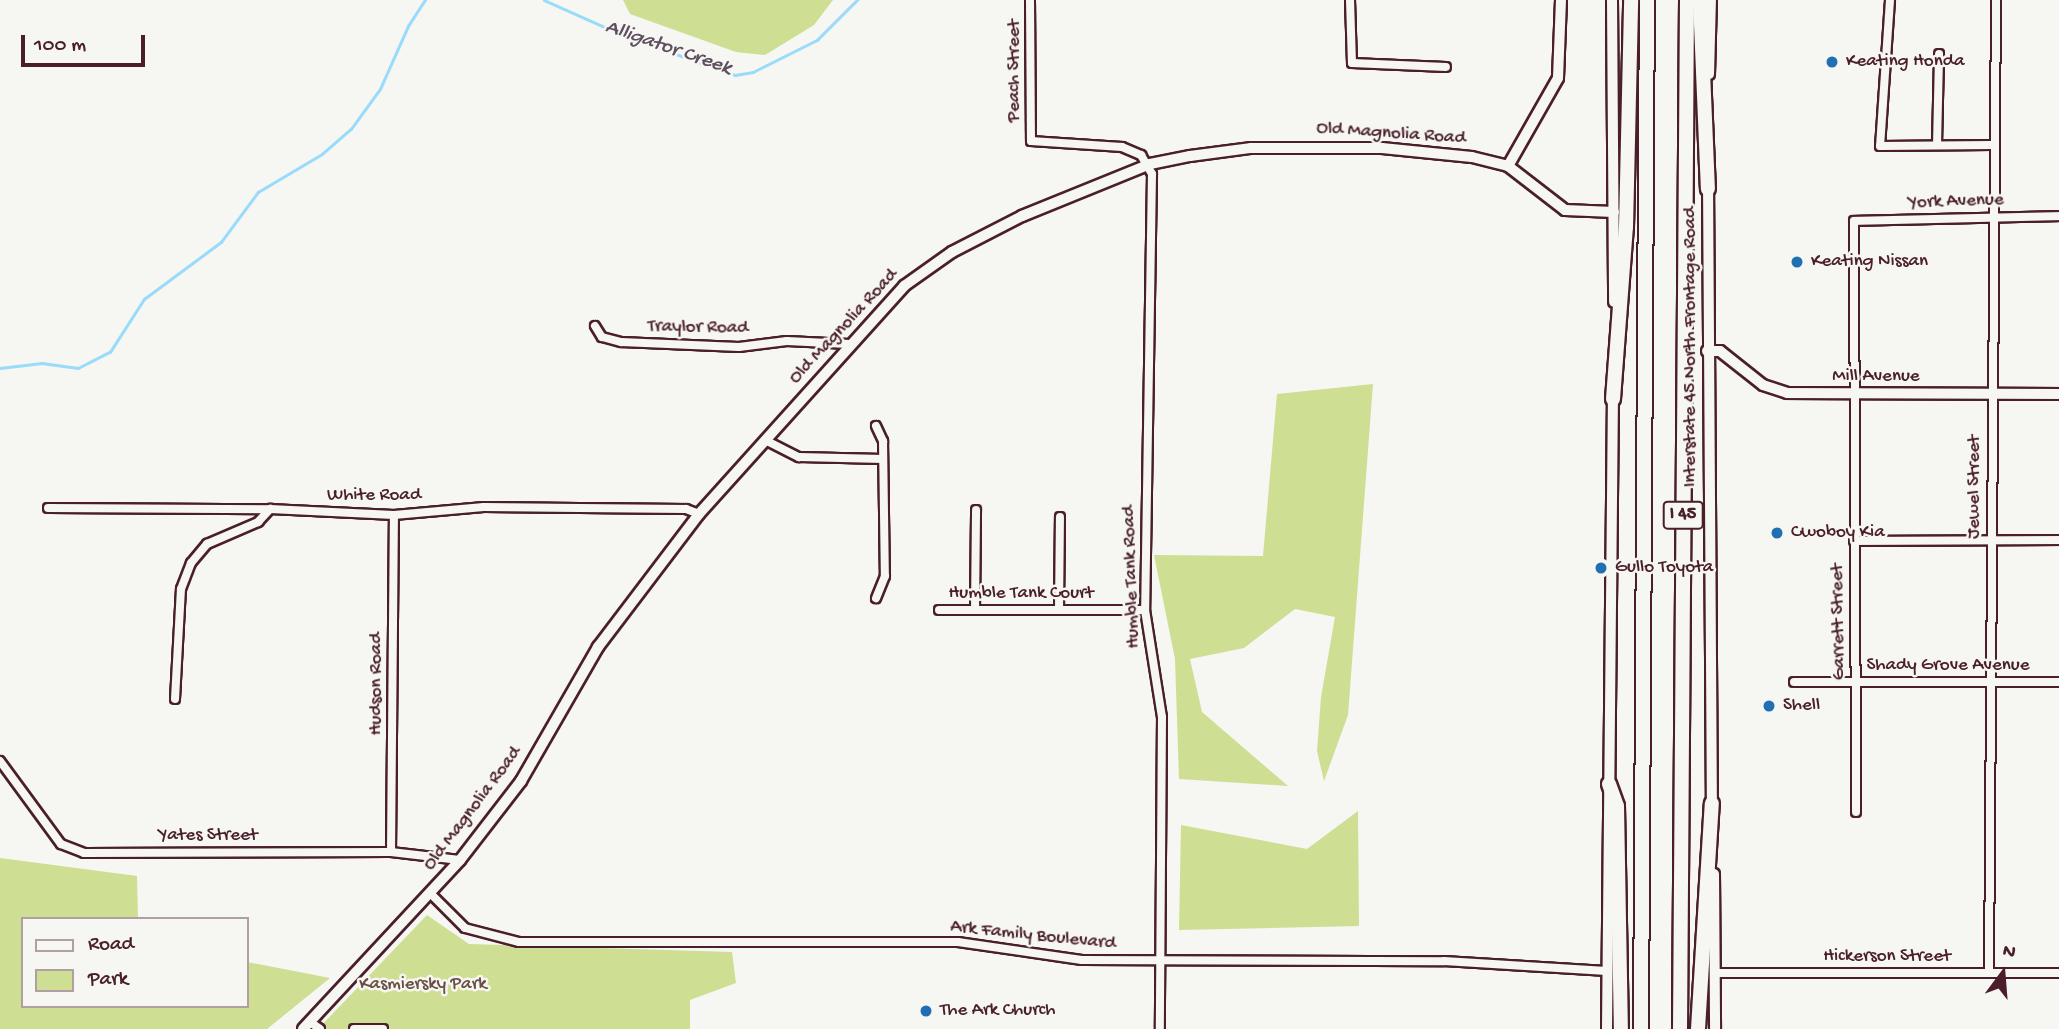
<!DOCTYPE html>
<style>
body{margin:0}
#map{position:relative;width:2059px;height:1029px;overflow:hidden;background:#f6f6f2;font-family:"Gochi Hand",sans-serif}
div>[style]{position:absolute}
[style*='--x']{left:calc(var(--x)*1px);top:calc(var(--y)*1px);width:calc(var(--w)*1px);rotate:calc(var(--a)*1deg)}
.green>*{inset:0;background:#cede92}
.stream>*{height:2.5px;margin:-1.25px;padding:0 1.25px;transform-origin:1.25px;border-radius:1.25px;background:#98dbfa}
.roads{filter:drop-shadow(2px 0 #4a1f2b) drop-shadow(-2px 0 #4a1f2b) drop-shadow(0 2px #4a1f2b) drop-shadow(0 -2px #4a1f2b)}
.street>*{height:8px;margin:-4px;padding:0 4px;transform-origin:4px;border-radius:4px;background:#f6f6f2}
.secondary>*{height:10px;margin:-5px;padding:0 5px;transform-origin:5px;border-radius:5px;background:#f6f6f2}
.highway>*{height:14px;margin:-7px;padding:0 7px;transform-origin:7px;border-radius:7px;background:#f6f6f2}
.dots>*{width:19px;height:19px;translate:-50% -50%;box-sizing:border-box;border:4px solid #f6f6f2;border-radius:50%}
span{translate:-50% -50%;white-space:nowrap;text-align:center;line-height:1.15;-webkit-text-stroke:5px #f6f6f2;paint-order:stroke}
.shield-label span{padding:2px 5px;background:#f6f6f2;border:2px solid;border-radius:5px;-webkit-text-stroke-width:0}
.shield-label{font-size:18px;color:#4a1f2b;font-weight:700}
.poi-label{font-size:19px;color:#4a1f2b}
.left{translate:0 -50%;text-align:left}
.street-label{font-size:19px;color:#4a1f2b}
.park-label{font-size:19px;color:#6b4f45}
.water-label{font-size:21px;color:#5e4e5f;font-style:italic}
.legend{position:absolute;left:21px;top:917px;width:228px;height:91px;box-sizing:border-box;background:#f6f6f2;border:2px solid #b1a0a2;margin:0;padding:9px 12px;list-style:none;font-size:21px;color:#4a1f2b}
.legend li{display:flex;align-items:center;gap:14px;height:35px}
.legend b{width:35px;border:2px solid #b1a0a2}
.north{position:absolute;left:1968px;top:938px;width:70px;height:70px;-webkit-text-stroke:5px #f6f6f2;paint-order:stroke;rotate:16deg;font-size:19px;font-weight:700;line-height:28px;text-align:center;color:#4a1f2b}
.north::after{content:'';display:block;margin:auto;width:24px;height:32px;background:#4a1f2b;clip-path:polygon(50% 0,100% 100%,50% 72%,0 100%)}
.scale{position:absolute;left:21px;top:35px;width:124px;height:32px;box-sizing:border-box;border:4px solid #4a1f2b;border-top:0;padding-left:9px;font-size:21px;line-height:24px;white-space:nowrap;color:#4a1f2b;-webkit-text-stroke:5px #f6f6f2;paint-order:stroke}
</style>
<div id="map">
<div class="green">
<div style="clip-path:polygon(623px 0,833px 0,814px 25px,765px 55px,736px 52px,630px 14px)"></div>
<div style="clip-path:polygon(1373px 384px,1348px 715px,1324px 781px,1317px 751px,1321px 697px,1335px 617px,1295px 609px,1244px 648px,1190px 659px,1202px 712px,1288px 786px,1179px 779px,1175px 659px,1154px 555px,1263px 556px,1277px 394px)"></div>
<div style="clip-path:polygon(1358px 811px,1359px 926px,1179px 930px,1181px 825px,1307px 849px)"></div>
<div style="clip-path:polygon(0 858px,137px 876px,138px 919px,23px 919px,23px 1006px,247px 1006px,247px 962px,330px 978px,267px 1029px,0 1029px)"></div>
<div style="clip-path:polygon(427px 915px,469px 944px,732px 952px,736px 983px,690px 1000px,690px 1029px,318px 1029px)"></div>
</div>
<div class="stream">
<div style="--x:544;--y:0;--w:89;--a:24"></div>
<div style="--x:625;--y:36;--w:117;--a:19.5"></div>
<div style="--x:735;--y:75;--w:18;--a:-9"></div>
<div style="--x:753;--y:72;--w:72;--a:-26.6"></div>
<div style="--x:817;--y:40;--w:57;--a:-45"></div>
<div style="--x:0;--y:368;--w:42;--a:-6.8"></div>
<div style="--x:42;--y:363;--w:36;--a:8"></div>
<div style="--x:78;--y:368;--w:36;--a:-27"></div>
<div style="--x:110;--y:352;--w:63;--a:-57.3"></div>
<div style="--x:144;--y:299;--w:96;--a:-36.5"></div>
<div style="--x:221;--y:242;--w:62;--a:-53.5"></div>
<div style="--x:258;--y:192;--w:74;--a:-30.7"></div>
<div style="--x:322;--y:154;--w:38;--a:-41"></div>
<div style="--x:351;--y:129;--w:49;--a:-54.1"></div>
<div style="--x:380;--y:89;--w:69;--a:-66"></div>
<div style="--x:408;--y:26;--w:31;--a:-57"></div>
</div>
<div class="roads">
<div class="street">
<div style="--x:1030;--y:0;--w:141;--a:89.6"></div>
<div style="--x:1031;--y:141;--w:91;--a:3.8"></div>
<div style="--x:1122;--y:147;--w:21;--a:23"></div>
<div style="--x:1141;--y:155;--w:22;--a:60"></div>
<div style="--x:1152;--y:174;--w:436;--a:90.9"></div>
<div style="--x:1145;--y:610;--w:108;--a:81"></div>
<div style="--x:1162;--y:717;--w:312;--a:90.4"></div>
<div style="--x:1350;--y:0;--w:63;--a:88.2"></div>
<div style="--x:1352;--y:63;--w:94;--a:2.4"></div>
<div style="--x:1890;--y:0;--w:146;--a:93.9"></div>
<div style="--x:1880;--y:146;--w:111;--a:-0.5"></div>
<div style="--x:1937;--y:145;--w:91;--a:-88.7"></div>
<div style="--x:595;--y:326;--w:13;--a:58"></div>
<div style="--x:602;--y:337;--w:20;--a:15"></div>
<div style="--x:621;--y:342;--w:118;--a:2.4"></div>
<div style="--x:739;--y:347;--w:48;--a:-7.1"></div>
<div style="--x:787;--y:341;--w:62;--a:2.8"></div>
<div style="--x:876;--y:426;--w:17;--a:65"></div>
<div style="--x:883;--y:441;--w:135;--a:89.2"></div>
<div style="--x:885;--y:576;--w:24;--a:112"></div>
<div style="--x:765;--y:440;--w:38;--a:27"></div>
<div style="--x:799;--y:457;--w:84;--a:1.4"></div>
<div style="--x:48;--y:508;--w:222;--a:0.3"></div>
<div style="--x:270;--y:509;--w:124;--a:2.8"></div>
<div style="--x:394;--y:515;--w:90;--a:-5.1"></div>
<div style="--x:484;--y:507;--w:202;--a:0.6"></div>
<div style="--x:686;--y:509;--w:14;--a:21"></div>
<div style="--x:1854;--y:541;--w:205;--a:-0.3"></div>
<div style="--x:1059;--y:609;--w:92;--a:-89.4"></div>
<div style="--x:939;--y:610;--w:206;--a:0"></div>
<div style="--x:975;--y:610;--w:100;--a:-89.4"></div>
<div style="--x:1794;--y:682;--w:265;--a:0"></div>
<div style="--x:175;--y:699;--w:110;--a:-86.9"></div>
<div style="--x:181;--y:589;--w:28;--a:-69"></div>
<div style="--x:191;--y:563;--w:25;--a:-50"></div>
<div style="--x:207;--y:544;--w:56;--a:-23.3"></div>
<div style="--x:258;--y:522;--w:18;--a:-47"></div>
<div style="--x:0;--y:761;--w:103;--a:53.7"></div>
<div style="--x:61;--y:844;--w:25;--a:21"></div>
<div style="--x:84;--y:853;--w:307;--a:-0.2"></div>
<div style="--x:391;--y:852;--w:69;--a:6.6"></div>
<div style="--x:1856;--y:812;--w:591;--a:-90.19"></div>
<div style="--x:1854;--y:221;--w:205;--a:-1.4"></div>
<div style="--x:391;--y:852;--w:337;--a:-89.5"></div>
<div style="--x:430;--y:893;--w:49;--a:45"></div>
<div style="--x:465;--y:928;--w:56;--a:14.5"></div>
<div style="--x:519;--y:942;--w:439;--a:0"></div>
<div style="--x:958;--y:942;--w:125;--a:8.3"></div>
<div style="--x:1082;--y:960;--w:362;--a:0.2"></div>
<div style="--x:1444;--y:961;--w:163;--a:3.5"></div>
<div style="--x:1716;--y:973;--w:343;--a:0"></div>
<div style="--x:1989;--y:973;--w:973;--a:-89.59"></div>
<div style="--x:310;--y:1022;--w:12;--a:35"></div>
<div style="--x:354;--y:1029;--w:29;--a:0"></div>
</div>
<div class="secondary">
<div style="--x:1612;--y:0;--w:302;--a:89.6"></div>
<div style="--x:1709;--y:74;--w:74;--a:-88.5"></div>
<div style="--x:1508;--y:166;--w:72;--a:37.7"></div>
<div style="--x:1565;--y:210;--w:49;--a:2.3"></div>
<div style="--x:1708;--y:181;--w:628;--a:89.64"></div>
<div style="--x:1707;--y:351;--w:13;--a:0"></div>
<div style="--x:1720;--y:351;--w:55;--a:38.3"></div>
<div style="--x:1763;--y:385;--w:25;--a:18"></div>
<div style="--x:1787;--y:393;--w:272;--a:0.2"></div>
<div style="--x:1714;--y:874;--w:155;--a:89.6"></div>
<div style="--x:303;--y:1029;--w:231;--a:-47.1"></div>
<div style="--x:460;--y:860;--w:100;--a:-52.3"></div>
<div style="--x:521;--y:781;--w:155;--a:-60.1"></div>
<div style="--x:598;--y:647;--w:167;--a:-52.8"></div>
<div style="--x:699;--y:514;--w:307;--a:-48"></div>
<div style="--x:904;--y:286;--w:59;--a:-35.3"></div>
<div style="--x:952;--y:252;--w:79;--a:-27.2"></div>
<div style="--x:1022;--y:216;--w:138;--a:-22.1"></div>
<div style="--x:1150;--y:164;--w:41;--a:-11.3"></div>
<div style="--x:1190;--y:156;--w:62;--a:-7.5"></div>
<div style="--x:1251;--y:148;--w:131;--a:0"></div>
<div style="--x:1382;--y:148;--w:90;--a:5.7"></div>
<div style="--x:1472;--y:157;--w:37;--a:14"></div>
<div style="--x:1508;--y:166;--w:101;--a:-60.4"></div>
<div style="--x:1558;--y:78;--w:78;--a:-87.8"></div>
<div style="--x:1607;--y:1029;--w:634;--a:-89.46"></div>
</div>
<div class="highway">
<div style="--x:1700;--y:0;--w:189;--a:87.6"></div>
<div style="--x:1613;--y:399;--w:172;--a:-85.7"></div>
<div style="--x:1626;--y:227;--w:227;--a:-88.7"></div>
<div style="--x:1609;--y:784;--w:23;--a:70"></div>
<div style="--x:1617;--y:806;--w:223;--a:89"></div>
<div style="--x:1641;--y:1029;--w:1029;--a:-89.67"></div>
<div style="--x:1680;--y:1029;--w:1029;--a:-89.61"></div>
<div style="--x:1698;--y:1029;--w:226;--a:-86.5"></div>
</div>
</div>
<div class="dots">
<div style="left:1832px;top:62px;background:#1f6fb2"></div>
<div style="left:1797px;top:262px;background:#1f6fb2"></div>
<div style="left:1777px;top:533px;background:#1f6fb2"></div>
<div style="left:1601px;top:568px;background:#1f6fb2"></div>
<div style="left:1769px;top:706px;background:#1f6fb2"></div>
<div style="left:926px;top:1011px;background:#1f6fb2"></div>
</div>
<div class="shield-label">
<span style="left:1683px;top:515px">I 45</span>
</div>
<div class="poi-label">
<span class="left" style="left:1846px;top:62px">Keating Honda</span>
<span class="left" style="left:1811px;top:262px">Keating Nissan</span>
<span class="left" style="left:1791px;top:533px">Cwoboy Kia</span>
<span class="left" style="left:1615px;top:568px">Gullo Toyota</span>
<span class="left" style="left:1783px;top:706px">Shell</span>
<span class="left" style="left:940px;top:1011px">The Ark Church</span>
</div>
<div class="street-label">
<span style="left:1015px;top:71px;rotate:-90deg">Peach Street</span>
<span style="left:1391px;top:134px;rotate:4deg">Old Magnolia Road</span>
<span style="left:1956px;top:202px;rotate:-2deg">York Avenue</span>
<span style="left:844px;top:327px;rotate:-47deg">Old Magnolia Road</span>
<span style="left:698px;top:328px;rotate:1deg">Traylor Road</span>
<span style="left:1691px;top:347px;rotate:-90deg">Interstate 45 North Frontage Road</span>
<span style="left:1876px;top:377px">Mill Avenue</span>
<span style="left:1975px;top:487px;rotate:-90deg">Jewel Street</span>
<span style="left:374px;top:496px">White Road</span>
<span style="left:1132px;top:577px;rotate:-92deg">Humble Tank Road</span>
<span style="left:1021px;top:594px">Humble Tank Court</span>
<span style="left:1839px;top:622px;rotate:-91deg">Garrett Street</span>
<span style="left:1948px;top:666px">Shady Grove Avenue</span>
<span style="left:377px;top:684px;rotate:-90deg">Hudson Road</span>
<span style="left:473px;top:809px;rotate:-53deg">Old Magnolia Road</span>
<span style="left:208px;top:836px">Yates Street</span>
<span style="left:1033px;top:936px;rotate:6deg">Ark Family Boulevard</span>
<span style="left:1887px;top:957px">Hickerson Street</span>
</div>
<div class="park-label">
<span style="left:423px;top:985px">Kasmiersky Park</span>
</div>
<div class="water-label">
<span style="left:668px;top:49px;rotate:19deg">Alligator Creek</span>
</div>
<ul class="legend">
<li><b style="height:9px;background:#f6f6f2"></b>Road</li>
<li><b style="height:19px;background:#cede92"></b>Park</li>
</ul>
<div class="north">N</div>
<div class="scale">100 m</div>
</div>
